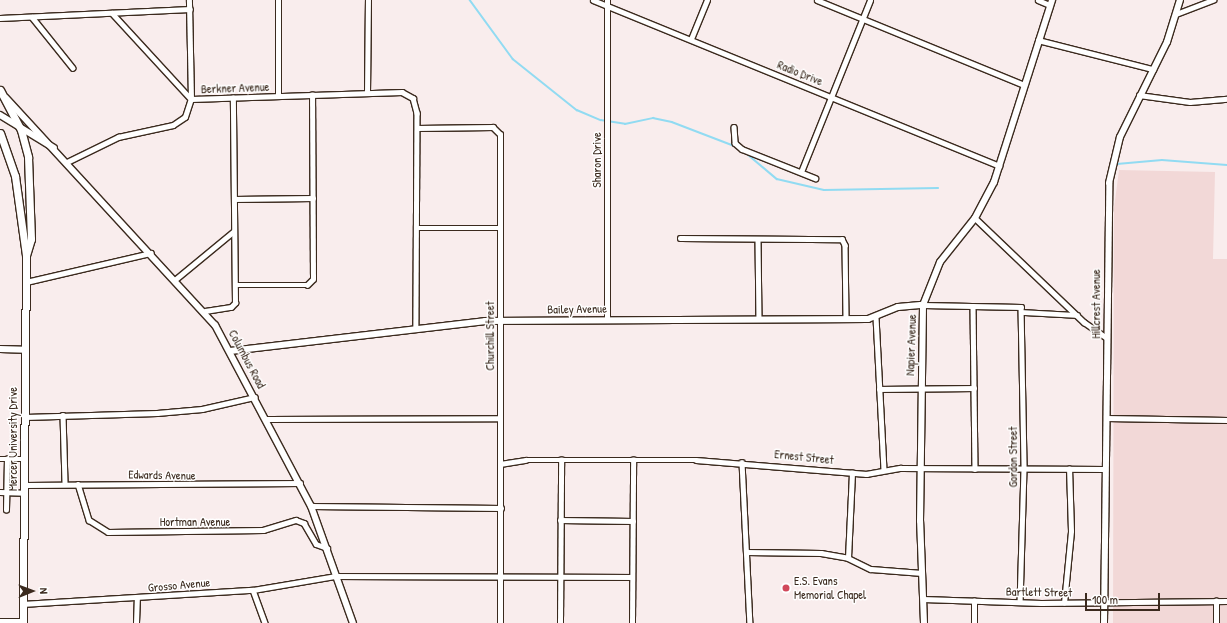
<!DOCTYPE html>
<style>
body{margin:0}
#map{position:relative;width:1227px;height:623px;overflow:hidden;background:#f9eded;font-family:"Patrick Hand",sans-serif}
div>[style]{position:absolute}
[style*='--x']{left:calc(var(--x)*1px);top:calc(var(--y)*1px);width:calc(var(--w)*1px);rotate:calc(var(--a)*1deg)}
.built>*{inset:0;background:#f2d8d7}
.stream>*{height:1.5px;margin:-0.75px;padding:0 0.75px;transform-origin:0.75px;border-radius:0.75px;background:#91dbf2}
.roads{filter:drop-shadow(1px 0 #3b2a1e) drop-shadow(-1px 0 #3b2a1e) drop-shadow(0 1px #3b2a1e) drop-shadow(0 -1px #3b2a1e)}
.minor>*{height:4.5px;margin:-2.25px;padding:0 2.25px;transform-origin:2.25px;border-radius:2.25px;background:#fff}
.tertiary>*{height:6px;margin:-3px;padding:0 3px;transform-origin:3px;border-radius:3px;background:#fff}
.secondary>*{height:7px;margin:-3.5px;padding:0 3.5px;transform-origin:3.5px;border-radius:3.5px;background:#fff}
.dots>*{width:11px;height:11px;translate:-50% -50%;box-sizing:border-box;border:2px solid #fff;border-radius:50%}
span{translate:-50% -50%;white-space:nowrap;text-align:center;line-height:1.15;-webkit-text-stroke:3px #fff;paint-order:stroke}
.street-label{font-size:12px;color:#3b2a1e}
.poi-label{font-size:12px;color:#3b2a1e}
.left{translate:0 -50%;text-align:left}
.north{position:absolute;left:12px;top:571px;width:40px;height:40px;-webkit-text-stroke:3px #fff;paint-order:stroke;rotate:89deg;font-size:11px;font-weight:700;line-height:16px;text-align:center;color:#3b2a1e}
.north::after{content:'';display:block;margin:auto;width:14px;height:18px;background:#3b2a1e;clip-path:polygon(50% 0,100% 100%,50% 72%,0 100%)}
.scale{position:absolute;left:1085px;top:593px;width:75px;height:18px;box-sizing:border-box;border:2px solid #3b2a1e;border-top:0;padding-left:5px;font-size:12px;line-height:14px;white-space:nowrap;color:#3b2a1e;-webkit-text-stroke:3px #fff;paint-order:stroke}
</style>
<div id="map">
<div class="built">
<div style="clip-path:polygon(1119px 170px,1215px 172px,1213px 259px,1227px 259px,1227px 623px,1113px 623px,1114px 208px)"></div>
</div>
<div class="stream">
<div style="--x:470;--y:0;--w:73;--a:53.9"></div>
<div style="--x:513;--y:59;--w:82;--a:38.6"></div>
<div style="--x:577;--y:110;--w:26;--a:23"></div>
<div style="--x:601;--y:120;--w:24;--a:9"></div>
<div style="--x:625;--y:124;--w:29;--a:-12"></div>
<div style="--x:653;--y:118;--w:19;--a:12"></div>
<div style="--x:672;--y:122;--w:70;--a:21"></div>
<div style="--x:745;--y:152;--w:42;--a:40.2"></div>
<div style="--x:777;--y:179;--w:48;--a:13.2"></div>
<div style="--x:824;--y:190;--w:114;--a:-1"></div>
<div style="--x:1117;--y:164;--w:45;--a:-5.1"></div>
<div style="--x:1162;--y:160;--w:65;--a:4.4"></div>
</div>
<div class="roads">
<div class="minor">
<div style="--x:593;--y:0;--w:439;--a:22.2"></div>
<div style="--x:607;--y:0;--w:319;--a:90"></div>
<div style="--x:817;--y:0;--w:224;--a:22.3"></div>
<div style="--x:1038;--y:0;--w:13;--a:23"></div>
<div style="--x:112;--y:13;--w:117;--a:47.4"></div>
<div style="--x:1176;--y:14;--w:40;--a:-21"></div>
<div style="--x:32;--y:17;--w:65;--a:51.2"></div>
<div style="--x:0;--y:18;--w:190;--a:-2.7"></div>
<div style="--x:691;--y:39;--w:42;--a:-67.7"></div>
<div style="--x:1038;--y:40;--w:119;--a:14.2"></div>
<div style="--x:367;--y:93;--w:93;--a:-89.4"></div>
<div style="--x:1139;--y:95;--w:51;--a:7.8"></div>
<div style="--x:1190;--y:102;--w:37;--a:-5"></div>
<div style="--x:278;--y:96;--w:96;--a:-90"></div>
<div style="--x:191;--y:99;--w:211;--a:-1.9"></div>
<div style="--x:402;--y:92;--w:13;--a:29"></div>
<div style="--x:413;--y:98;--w:16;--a:75"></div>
<div style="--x:417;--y:113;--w:216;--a:90.3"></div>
<div style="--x:734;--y:127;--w:16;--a:86"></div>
<div style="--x:735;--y:143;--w:9;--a:41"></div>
<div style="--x:742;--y:149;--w:79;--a:21.7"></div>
<div style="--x:417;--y:128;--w:76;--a:-0.8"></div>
<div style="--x:493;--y:127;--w:10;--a:45"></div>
<div style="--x:500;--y:134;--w:489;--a:90"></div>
<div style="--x:67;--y:162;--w:57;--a:-26.1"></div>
<div style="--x:118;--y:137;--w:56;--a:-12.3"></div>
<div style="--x:173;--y:125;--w:14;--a:-34"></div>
<div style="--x:185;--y:117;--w:19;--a:-72"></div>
<div style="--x:191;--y:99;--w:99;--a:-91.2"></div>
<div style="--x:801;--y:172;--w:185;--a:-68.1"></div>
<div style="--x:234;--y:199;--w:79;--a:-0.7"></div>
<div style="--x:975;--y:218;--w:151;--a:43.7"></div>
<div style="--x:1084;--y:322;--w:28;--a:35"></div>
<div style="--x:416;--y:228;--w:83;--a:0"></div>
<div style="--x:680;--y:238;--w:162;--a:0.4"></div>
<div style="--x:842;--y:239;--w:7;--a:63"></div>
<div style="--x:845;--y:245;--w:74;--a:89.2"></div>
<div style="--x:758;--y:239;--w:80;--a:89.3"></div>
<div style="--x:176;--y:279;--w:75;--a:-39.6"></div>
<div style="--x:26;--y:282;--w:128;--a:-13.1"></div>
<div style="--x:235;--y:285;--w:72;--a:0"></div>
<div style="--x:307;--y:285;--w:8;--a:-45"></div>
<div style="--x:313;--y:279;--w:184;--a:-90.3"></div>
<div style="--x:923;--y:305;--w:98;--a:1.2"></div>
<div style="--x:1021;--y:307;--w:162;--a:88.9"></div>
<div style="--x:1024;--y:469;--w:133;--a:91.7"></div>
<div style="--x:973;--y:306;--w:163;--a:89.3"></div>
<div style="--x:205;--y:311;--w:26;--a:-9"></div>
<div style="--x:231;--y:307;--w:6;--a:-45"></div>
<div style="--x:235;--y:303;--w:205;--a:-90.6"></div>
<div style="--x:1022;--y:312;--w:55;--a:3.1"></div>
<div style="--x:876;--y:317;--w:152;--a:87"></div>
<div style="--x:879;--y:389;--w:95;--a:-0.6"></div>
<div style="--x:63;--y:415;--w:69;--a:88.3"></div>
<div style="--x:25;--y:417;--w:132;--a:-1.7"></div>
<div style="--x:157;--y:413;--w:45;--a:-5.1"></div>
<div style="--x:202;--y:409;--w:54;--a:-12.8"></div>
<div style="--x:1106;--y:418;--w:121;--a:0.9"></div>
<div style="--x:267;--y:419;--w:233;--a:-0.2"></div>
<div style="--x:0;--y:459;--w:24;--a:0"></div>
<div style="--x:742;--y:462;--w:161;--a:87.2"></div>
<div style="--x:500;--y:464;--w:26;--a:-9"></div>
<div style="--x:526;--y:460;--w:170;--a:0"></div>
<div style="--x:696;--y:460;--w:171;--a:4.7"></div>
<div style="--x:866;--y:474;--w:35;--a:-10"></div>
<div style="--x:900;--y:468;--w:205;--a:0.3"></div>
<div style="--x:78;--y:484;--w:38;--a:73"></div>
<div style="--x:89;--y:520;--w:22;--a:32"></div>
<div style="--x:108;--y:532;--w:155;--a:-0.7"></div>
<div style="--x:263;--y:530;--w:34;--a:-17"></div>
<div style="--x:296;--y:520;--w:9;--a:21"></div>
<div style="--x:304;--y:523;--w:24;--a:60"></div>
<div style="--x:316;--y:544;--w:12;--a:20"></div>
<div style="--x:25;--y:485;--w:275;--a:-0.4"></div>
<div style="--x:0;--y:492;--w:24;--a:2"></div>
<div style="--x:311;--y:506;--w:190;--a:0.6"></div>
<div style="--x:6;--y:510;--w:51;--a:-88.9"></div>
<div style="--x:560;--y:520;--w:73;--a:0.8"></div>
<div style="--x:746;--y:552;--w:75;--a:0.8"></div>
<div style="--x:821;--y:553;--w:27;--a:10"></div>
<div style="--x:848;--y:558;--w:25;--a:26"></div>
<div style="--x:871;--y:569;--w:51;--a:4.5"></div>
<div style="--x:848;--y:558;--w:85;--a:-87.3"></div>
<div style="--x:253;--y:590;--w:35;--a:70"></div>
<div style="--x:923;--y:599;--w:118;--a:1.9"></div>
<div style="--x:1041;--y:603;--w:186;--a:-0.6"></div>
<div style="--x:1064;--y:603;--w:72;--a:-84.4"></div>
<div style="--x:1071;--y:531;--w:62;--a:-91.8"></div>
<div style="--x:22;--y:604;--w:231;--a:-3.5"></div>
<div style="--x:253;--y:590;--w:84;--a:-9.6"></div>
<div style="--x:336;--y:576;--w:296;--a:0.2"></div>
<div style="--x:0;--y:621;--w:23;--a:0"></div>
<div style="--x:136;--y:623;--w:24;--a:-88"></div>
<div style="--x:560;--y:623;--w:163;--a:-89.6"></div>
<div style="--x:632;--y:623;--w:163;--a:-89.6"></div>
<div style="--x:974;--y:623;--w:22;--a:-90"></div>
<div style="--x:1216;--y:623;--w:22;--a:-90"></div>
</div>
<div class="tertiary">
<div style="--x:6;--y:98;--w:309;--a:47.4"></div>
<div style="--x:215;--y:325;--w:205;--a:62.1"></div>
<div style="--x:311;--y:506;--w:124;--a:70.3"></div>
<div style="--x:0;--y:115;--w:63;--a:31.4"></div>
<div style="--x:0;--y:349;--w:25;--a:2"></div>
<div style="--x:231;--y:351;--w:256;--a:-6.7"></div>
<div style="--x:485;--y:321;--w:383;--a:-0.3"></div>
<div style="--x:868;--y:319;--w:32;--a:-22"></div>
<div style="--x:898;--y:307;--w:25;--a:-5"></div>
<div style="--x:924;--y:623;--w:102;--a:-92.2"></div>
<div style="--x:920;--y:521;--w:216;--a:-89.2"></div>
<div style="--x:923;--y:305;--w:46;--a:-68.4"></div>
<div style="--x:940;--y:262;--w:56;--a:-51.5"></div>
<div style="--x:975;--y:218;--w:41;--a:-62.2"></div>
<div style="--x:994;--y:182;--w:191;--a:-72.3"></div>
<div style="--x:1104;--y:623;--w:440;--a:-89.3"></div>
<div style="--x:1109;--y:183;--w:47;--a:-76.6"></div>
<div style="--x:1120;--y:137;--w:106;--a:-63.7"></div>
<div style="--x:1167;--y:42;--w:44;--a:-72.8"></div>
</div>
<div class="secondary">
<div style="--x:0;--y:90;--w:45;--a:62.3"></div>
<div style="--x:21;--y:130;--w:28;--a:75"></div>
<div style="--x:28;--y:157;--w:82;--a:87.9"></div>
<div style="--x:31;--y:239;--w:17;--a:107"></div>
<div style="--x:0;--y:133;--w:46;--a:70.8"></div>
<div style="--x:15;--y:176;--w:80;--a:82.1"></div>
<div style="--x:26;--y:255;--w:368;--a:90.5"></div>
</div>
</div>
<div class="dots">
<div style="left:786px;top:588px;background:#d1495b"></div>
</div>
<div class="street-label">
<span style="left:800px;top:73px;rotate:22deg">Radio Drive</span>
<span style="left:235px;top:88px;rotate:-2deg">Berkner Avenue</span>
<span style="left:597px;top:160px;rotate:-90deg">Sharon Drive</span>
<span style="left:1096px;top:304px;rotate:-90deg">Hillcrest Avenue</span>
<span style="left:577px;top:309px;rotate:-1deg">Bailey Avenue</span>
<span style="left:490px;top:336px;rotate:-90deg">Churchill Street</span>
<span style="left:911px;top:345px;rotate:-88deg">Napier Avenue</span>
<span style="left:247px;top:359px;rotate:62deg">Columbus Road</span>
<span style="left:13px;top:439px;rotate:-90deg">Mercer University Drive</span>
<span style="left:804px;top:457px;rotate:6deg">Ernest Street</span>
<span style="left:1013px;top:457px;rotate:-90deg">Gordon Street</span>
<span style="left:162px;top:475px;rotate:1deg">Edwards Avenue</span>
<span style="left:195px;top:522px">Hortman Avenue</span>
<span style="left:179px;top:585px;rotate:-5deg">Grosso Avenue</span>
<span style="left:1039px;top:592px;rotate:1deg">Bartlett Street</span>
</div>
<div class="poi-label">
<span class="left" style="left:794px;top:588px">E.S. Evans<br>Memorial Chapel</span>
</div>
<div class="north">N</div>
<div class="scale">100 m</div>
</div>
